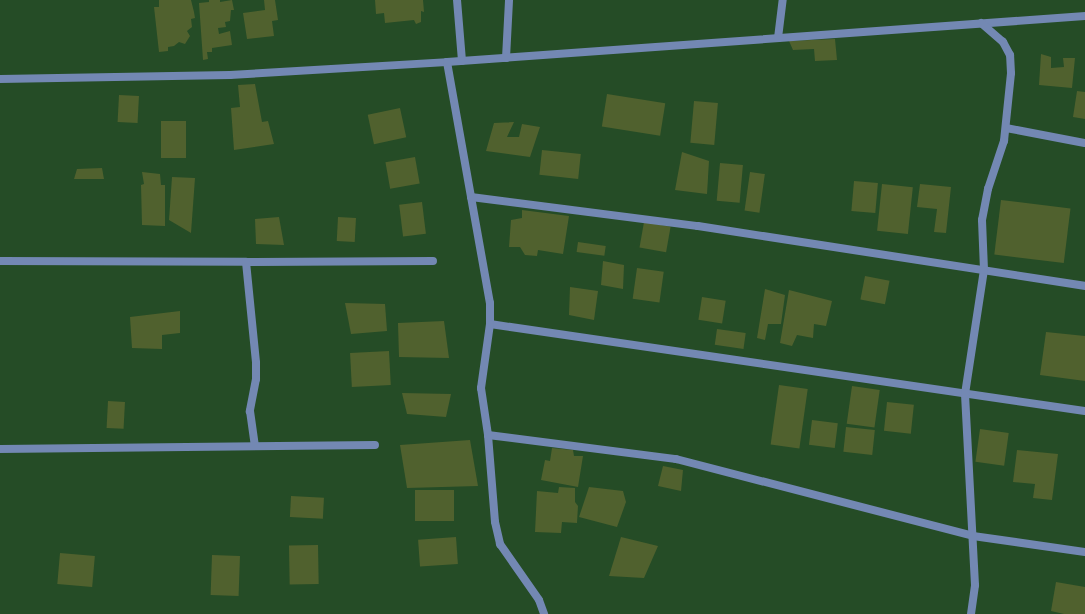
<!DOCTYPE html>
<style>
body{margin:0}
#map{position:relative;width:1085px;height:614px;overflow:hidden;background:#254c26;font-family:"Sofia Sans Condensed",sans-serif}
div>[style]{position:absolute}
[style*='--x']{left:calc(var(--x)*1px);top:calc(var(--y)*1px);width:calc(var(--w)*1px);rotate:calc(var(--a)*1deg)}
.building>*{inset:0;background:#50612e;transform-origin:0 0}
.lane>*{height:8px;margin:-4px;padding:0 4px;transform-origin:4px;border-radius:4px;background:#7388b3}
.street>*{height:8px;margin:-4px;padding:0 4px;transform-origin:4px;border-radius:4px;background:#7388b3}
span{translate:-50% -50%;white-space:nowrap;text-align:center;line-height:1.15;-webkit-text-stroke:4px #254c26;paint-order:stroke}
</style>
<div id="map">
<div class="building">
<div style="clip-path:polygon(159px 0,191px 0,194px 12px,195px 18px,191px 19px,192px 27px,187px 31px,190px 36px,185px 44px,179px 42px,174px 46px,168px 47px,168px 51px,159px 52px,154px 7px,159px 7px)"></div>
<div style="clip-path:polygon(209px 0,220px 0,220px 2px,232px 0,234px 10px,231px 10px,230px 21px,225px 22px,226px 27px,218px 28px,219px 34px,230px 31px,232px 45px,212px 48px,212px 52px,207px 52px,208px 59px,203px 60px,199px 3px,209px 2px)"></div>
<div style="clip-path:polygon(264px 0,275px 0,278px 20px,272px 21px,274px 36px,247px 39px,243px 13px,265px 10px)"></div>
<div style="clip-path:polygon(375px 0,423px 0,424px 12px,421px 11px,421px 22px,416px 24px,414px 20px,385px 23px,384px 13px,376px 14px)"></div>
<div style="clip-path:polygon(835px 39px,837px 60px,815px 61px,814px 49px,793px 50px,789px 41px)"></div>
<div style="clip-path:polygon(1041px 54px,1051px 57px,1051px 68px,1064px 67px,1063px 58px,1075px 58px,1072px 88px,1039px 85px)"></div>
<div style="clip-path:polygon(255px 84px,262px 122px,268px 121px,274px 144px,234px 150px,231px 108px,240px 107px,238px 85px)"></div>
<div style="clip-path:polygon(1077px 91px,1085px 92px,1085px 119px,1073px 117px)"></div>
<div style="left:607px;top:94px;width:59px;height:33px;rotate:9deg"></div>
<div style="left:119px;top:95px;width:20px;height:27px;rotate:3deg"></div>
<div style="left:694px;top:101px;width:24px;height:42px;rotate:5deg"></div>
<div style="left:400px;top:108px;width:30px;height:33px;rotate:78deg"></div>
<div style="left:161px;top:121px;width:25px;height:37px"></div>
<div style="clip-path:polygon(514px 122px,507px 137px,519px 137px,522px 124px,540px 127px,530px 157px,486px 151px,494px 123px)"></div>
<div style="left:542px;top:150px;width:39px;height:25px;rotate:6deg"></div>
<div style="clip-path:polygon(682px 152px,709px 161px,707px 194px,675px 190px)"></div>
<div style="left:415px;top:157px;width:27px;height:30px;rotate:80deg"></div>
<div style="left:720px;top:163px;width:23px;height:38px;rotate:5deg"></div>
<div style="clip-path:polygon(102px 168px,104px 179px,74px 179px,77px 169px)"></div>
<div style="clip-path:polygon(142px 172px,160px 174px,161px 185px,165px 185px,165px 226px,142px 225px,141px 185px,144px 184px)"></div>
<div style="left:750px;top:172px;width:15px;height:39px;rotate:8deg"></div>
<div style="clip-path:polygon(172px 177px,195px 178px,191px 233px,169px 220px)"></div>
<div style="left:854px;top:181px;width:24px;height:30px;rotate:5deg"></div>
<div style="left:882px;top:184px;width:31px;height:47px;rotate:6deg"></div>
<div style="clip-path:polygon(920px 184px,951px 187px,946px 233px,934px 232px,937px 209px,917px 207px)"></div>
<div style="left:1001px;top:200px;width:70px;height:55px;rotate:7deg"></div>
<div style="left:422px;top:202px;width:32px;height:23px;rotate:83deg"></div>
<div style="clip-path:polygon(522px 210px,569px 216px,563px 254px,538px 250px,537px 256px,525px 255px,520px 247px,509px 247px,511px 220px,522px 218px)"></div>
<div style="clip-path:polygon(279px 217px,284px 245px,256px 244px,255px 219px)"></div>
<div style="left:338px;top:217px;width:18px;height:24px;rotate:3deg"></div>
<div style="left:644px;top:222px;width:27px;height:26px;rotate:10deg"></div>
<div style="left:578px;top:242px;width:28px;height:10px;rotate:8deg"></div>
<div style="clip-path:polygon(603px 261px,624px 265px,623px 289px,601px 285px)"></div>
<div style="left:637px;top:268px;width:27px;height:31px;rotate:8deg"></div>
<div style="left:865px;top:276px;width:25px;height:24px;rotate:11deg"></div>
<div style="clip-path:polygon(570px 287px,598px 291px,594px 320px,569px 315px)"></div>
<div style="clip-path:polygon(765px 289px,785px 295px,781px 324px,768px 324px,765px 340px,757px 338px)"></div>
<div style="clip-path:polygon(789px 290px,832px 301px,826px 326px,814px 324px,813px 338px,797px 335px,792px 346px,780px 343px)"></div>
<div style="left:702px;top:297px;width:24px;height:23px;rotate:9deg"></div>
<div style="clip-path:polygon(345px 303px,385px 304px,387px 331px,351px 334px)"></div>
<div style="clip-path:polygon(180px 311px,180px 333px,162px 335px,162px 349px,132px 348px,130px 317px)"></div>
<div style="clip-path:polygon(444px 321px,449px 358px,399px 357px,398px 323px)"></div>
<div style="left:717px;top:329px;width:29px;height:16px;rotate:8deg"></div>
<div style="clip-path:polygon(1046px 332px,1085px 336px,1085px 381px,1040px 375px)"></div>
<div style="left:389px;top:351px;width:34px;height:39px;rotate:87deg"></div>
<div style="left:779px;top:385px;width:29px;height:60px;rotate:8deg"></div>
<div style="left:852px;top:386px;width:28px;height:38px;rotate:8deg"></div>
<div style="clip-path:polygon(402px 393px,451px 394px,446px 417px,407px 414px)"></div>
<div style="left:108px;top:401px;width:17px;height:27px;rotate:3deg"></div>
<div style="left:887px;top:402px;width:27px;height:29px;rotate:6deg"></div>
<div style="left:812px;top:420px;width:26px;height:25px;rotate:7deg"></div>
<div style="left:846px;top:427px;width:29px;height:25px;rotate:6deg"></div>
<div style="left:980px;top:429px;width:29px;height:33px;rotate:8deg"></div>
<div style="clip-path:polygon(470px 440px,478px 486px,407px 488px,400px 445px)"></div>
<div style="clip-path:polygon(552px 448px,573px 450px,574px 456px,583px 456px,578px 487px,541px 480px,545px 460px,550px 461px)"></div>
<div style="clip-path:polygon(1017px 450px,1058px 454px,1052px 500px,1033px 498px,1035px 484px,1013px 482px)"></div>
<div style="clip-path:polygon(663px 466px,683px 470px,681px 491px,658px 486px)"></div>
<div style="clip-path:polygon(559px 487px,575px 488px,575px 502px,578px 506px,577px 523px,562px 522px,561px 533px,535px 532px,537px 491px,558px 493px)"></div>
<div style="clip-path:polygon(589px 487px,623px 491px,626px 502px,617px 527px,579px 517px)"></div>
<div style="left:415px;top:490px;width:39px;height:31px"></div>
<div style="left:291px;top:496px;width:33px;height:21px;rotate:3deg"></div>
<div style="left:456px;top:537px;width:27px;height:38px;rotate:86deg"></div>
<div style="clip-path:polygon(621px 537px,658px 546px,644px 578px,609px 576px)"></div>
<div style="left:318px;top:545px;width:39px;height:29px;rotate:89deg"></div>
<div style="left:60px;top:553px;width:35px;height:31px;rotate:5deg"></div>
<div style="left:212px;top:555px;width:28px;height:40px;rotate:2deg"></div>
<div style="clip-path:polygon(1056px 582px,1085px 587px,1085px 614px,1064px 614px,1051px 611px)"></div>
</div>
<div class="lane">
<div style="--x:457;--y:0;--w:61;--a:85.3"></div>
</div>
<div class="street">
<div style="--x:778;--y:38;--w:38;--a:-83"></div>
<div style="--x:506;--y:58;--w:58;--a:-87"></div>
<div style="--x:447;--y:62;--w:640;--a:-4.12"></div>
<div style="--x:0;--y:79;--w:230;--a:-1"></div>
<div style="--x:230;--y:75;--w:217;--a:-3.4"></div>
<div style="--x:447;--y:62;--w:245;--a:79.9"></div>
<div style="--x:490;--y:303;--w:21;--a:90"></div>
<div style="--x:490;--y:324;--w:601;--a:8.32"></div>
<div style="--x:1006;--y:128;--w:80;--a:10.8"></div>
<div style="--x:471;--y:197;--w:229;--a:7.3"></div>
<div style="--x:698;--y:226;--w:392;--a:8.8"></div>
<div style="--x:0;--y:261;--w:246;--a:0.2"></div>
<div style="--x:246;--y:262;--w:187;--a:-0.3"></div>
<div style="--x:246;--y:262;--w:101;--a:84.3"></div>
<div style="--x:256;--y:363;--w:16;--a:90"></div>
<div style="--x:256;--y:379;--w:33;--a:101"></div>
<div style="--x:250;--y:411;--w:35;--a:82"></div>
<div style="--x:490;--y:324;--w:65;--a:98"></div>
<div style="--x:481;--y:388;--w:48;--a:81.5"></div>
<div style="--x:488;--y:435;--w:87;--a:85.4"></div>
<div style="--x:495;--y:522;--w:23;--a:77"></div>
<div style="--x:500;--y:544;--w:68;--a:55.1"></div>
<div style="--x:539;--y:600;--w:15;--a:70"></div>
<div style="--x:488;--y:435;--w:190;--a:7.3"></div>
<div style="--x:676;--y:459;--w:307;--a:14.5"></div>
<div style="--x:973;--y:536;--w:113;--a:8.1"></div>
<div style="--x:0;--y:449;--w:375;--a:-0.6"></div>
<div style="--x:971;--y:614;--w:29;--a:-82"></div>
<div style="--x:975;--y:585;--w:191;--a:-93"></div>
<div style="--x:965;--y:394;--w:125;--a:-81.3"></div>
<div style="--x:984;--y:270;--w:50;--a:-92.3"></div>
<div style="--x:982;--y:220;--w:32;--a:-79"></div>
<div style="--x:988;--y:189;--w:51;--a:-71.6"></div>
<div style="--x:1004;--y:141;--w:68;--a:-84.1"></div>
<div style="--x:1011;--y:73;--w:18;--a:-93"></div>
<div style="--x:1010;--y:55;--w:15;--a:-118"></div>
<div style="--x:1003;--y:42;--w:29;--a:-139"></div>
</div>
</div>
